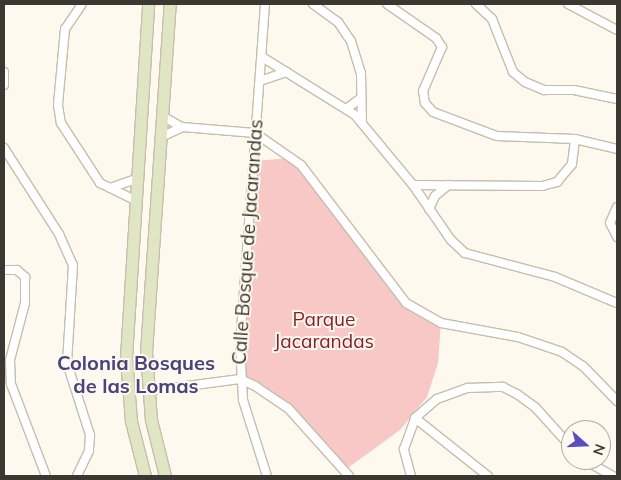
<!DOCTYPE html>
<style>
body{margin:0}
#map{position:relative;width:621px;height:480px;overflow:hidden;background:#fef9ee;font-family:Mulish,sans-serif}
div>[style]{position:absolute}
[style*='--x']{left:calc(var(--x)*1px);top:calc(var(--y)*1px);width:calc(var(--w)*1px);rotate:calc(var(--a)*1deg)}
.green>*{inset:0;background:#f7c8c6}
.roads{filter:drop-shadow(1px 0 #c6beac) drop-shadow(-1px 0 #c6beac) drop-shadow(0 1px #c6beac) drop-shadow(0 -1px #c6beac)}
.minor>*{height:8px;margin:-4px;padding:0 4px;transform-origin:4px;border-radius:4px;background:#fff}
.secondary>*{height:11px;margin:-5.5px;padding:0 5.5px;transform-origin:5.5px;border-radius:5.5px;background:#e0e6c4}
span{translate:-50% -50%;white-space:nowrap;text-align:center;line-height:1.15;-webkit-text-stroke:4px #fef9ee;paint-order:stroke}
.street-label{font-size:19px;color:#3b3831}
.park-label{font-size:19px;color:#901b27}
.neighbourhood-label{font-size:20px;color:#464380;font-weight:700}
.frame{position:absolute;inset:0;border:5px solid #3b3831;pointer-events:none}
.north{position:absolute;left:561px;top:420px;width:50px;height:50px;box-sizing:border-box;background:#fef9ee;border:1px solid #b0aca2;border-radius:50%;rotate:110deg;font-size:14px;font-weight:700;line-height:20px;text-align:center;color:#3b3831}
.north::after{content:'';display:block;margin:auto;width:18px;height:22px;background:#5b4bc4;clip-path:polygon(50% 0,100% 100%,50% 72%,0 100%)}
</style>
<div id="map">
<div class="green">
<div style="clip-path:polygon(291px 158px,406px 303px,441px 323px,438px 363px,427px 397px,400px 430px,345px 470px,286px 406px,240px 379px,253px 161px)"></div>
</div>
<div class="roads">
<div class="minor">
<div style="--x:82;--y:4;--w:30;--a:124"></div>
<div style="--x:65;--y:29;--w:76;--a:95.3"></div>
<div style="--x:58;--y:105;--w:18;--a:81"></div>
<div style="--x:61;--y:123;--w:72;--a:57"></div>
<div style="--x:100;--y:183;--w:39;--a:26"></div>
<div style="--x:265;--y:4;--w:343;--a:94.2"></div>
<div style="--x:240;--y:346;--w:54;--a:86.8"></div>
<div style="--x:243;--y:400;--w:80;--a:72.5"></div>
<div style="--x:313;--y:4;--w:31;--a:36"></div>
<div style="--x:338;--y:22;--w:23;--a:56"></div>
<div style="--x:351;--y:41;--w:34;--a:73"></div>
<div style="--x:361;--y:73;--w:50;--a:88.9"></div>
<div style="--x:387;--y:4;--w:60;--a:34.8"></div>
<div style="--x:436;--y:38;--w:11;--a:56"></div>
<div style="--x:442;--y:47;--w:48;--a:113.4"></div>
<div style="--x:423;--y:91;--w:12;--a:81"></div>
<div style="--x:425;--y:103;--w:12;--a:48"></div>
<div style="--x:433;--y:112;--w:68;--a:20.6"></div>
<div style="--x:497;--y:136;--w:78;--a:2.2"></div>
<div style="--x:575;--y:139;--w:43;--a:13.4"></div>
<div style="--x:476;--y:4;--w:22;--a:43"></div>
<div style="--x:492;--y:19;--w:57;--a:68.4"></div>
<div style="--x:513;--y:72;--w:16;--a:40"></div>
<div style="--x:525;--y:82;--w:21;--a:23"></div>
<div style="--x:544;--y:90;--w:30;--a:0"></div>
<div style="--x:574;--y:90;--w:44;--a:11.8"></div>
<div style="--x:568;--y:4;--w:55;--a:28"></div>
<div style="--x:262;--y:57;--w:110;--a:31.9"></div>
<div style="--x:355;--y:115;--w:91;--a:50.4"></div>
<div style="--x:413;--y:185;--w:67;--a:55.4"></div>
<div style="--x:451;--y:240;--w:19;--a:43"></div>
<div style="--x:465;--y:253;--w:93;--a:14.9"></div>
<div style="--x:555;--y:277;--w:67;--a:22.8"></div>
<div style="--x:4;--y:72;--w:13;--a:90"></div>
<div style="--x:260;--y:81;--w:28;--a:-19"></div>
<div style="--x:346;--y:109;--w:19;--a:-36"></div>
<div style="--x:162;--y:116;--w:23;--a:29"></div>
<div style="--x:161;--y:137;--w:23;--a:-25"></div>
<div style="--x:182;--y:127;--w:73;--a:4.7"></div>
<div style="--x:255;--y:133;--w:56;--a:34.8"></div>
<div style="--x:301;--y:165;--w:173;--a:52.7"></div>
<div style="--x:406;--y:303;--w:40;--a:29.7"></div>
<div style="--x:441;--y:323;--w:78;--a:10.3"></div>
<div style="--x:518;--y:337;--w:46;--a:18.8"></div>
<div style="--x:562;--y:352;--w:25;--a:34"></div>
<div style="--x:583;--y:366;--w:49;--a:45.8"></div>
<div style="--x:4;--y:148;--w:102;--a:57.4"></div>
<div style="--x:59;--y:234;--w:34;--a:66"></div>
<div style="--x:73;--y:265;--w:98;--a:93.5"></div>
<div style="--x:67;--y:363;--w:76;--a:72.3"></div>
<div style="--x:90;--y:435;--w:16;--a:94"></div>
<div style="--x:89;--y:451;--w:28;--a:116"></div>
<div style="--x:413;--y:185;--w:129;--a:0.4"></div>
<div style="--x:542;--y:186;--w:16;--a:-15"></div>
<div style="--x:557;--y:182;--w:23;--a:-50"></div>
<div style="--x:572;--y:164;--w:25;--a:-83"></div>
<div style="--x:110;--y:188;--w:28;--a:-19"></div>
<div style="--x:617;--y:207;--w:17;--a:114"></div>
<div style="--x:610;--y:223;--w:16;--a:63"></div>
<div style="--x:429;--y:209;--w:14;--a:-65"></div>
<div style="--x:435;--y:196;--w:17;--a:-40"></div>
<div style="--x:4;--y:270;--w:13;--a:0"></div>
<div style="--x:17;--y:270;--w:11;--a:41"></div>
<div style="--x:25;--y:277;--w:26;--a:90"></div>
<div style="--x:25;--y:303;--w:59;--a:104.7"></div>
<div style="--x:10;--y:360;--w:24;--a:88"></div>
<div style="--x:11;--y:384;--w:98;--a:69.2"></div>
<div style="--x:148;--y:391;--w:93;--a:-7.4"></div>
<div style="--x:240;--y:379;--w:17;--a:25"></div>
<div style="--x:255;--y:386;--w:40;--a:34"></div>
<div style="--x:288;--y:408;--w:91;--a:48.1"></div>
<div style="--x:415;--y:418;--w:93;--a:38.5"></div>
<div style="--x:584;--y:460;--w:33;--a:29"></div>
<div style="--x:411;--y:476;--w:28;--a:-105"></div>
<div style="--x:404;--y:449;--w:33;--a:-70"></div>
<div style="--x:415;--y:418;--w:29;--a:-41"></div>
<div style="--x:437;--y:399;--w:33;--a:-20"></div>
<div style="--x:468;--y:388;--w:35;--a:-2"></div>
<div style="--x:503;--y:387;--w:16;--a:27"></div>
<div style="--x:517;--y:394;--w:22;--a:36"></div>
<div style="--x:535;--y:407;--w:54;--a:48"></div>
</div>
<div class="secondary">
<div style="--x:145;--y:476;--w:57;--a:-104.3"></div>
<div style="--x:131;--y:421;--w:64;--a:-94.5"></div>
<div style="--x:126;--y:357;--w:354;--a:-86.4"></div>
<div style="--x:165;--y:476;--w:58;--a:-104"></div>
<div style="--x:151;--y:420;--w:68;--a:-94.2"></div>
<div style="--x:146;--y:352;--w:349;--a:-86.1"></div>
</div>
</div>
<div class="street-label">
<span style="left:248px;top:242px;rotate:-86deg">Calle Bosque de Jacarandas</span>
</div>
<div class="park-label">
<span style="left:324px;top:331px">Parque<br>Jacarandas</span>
</div>
<div class="neighbourhood-label">
<span style="left:136px;top:374px">Colonia Bosques<br>de las Lomas</span>
</div>
<div class="frame"></div>
<div class="north">N</div>
</div>
